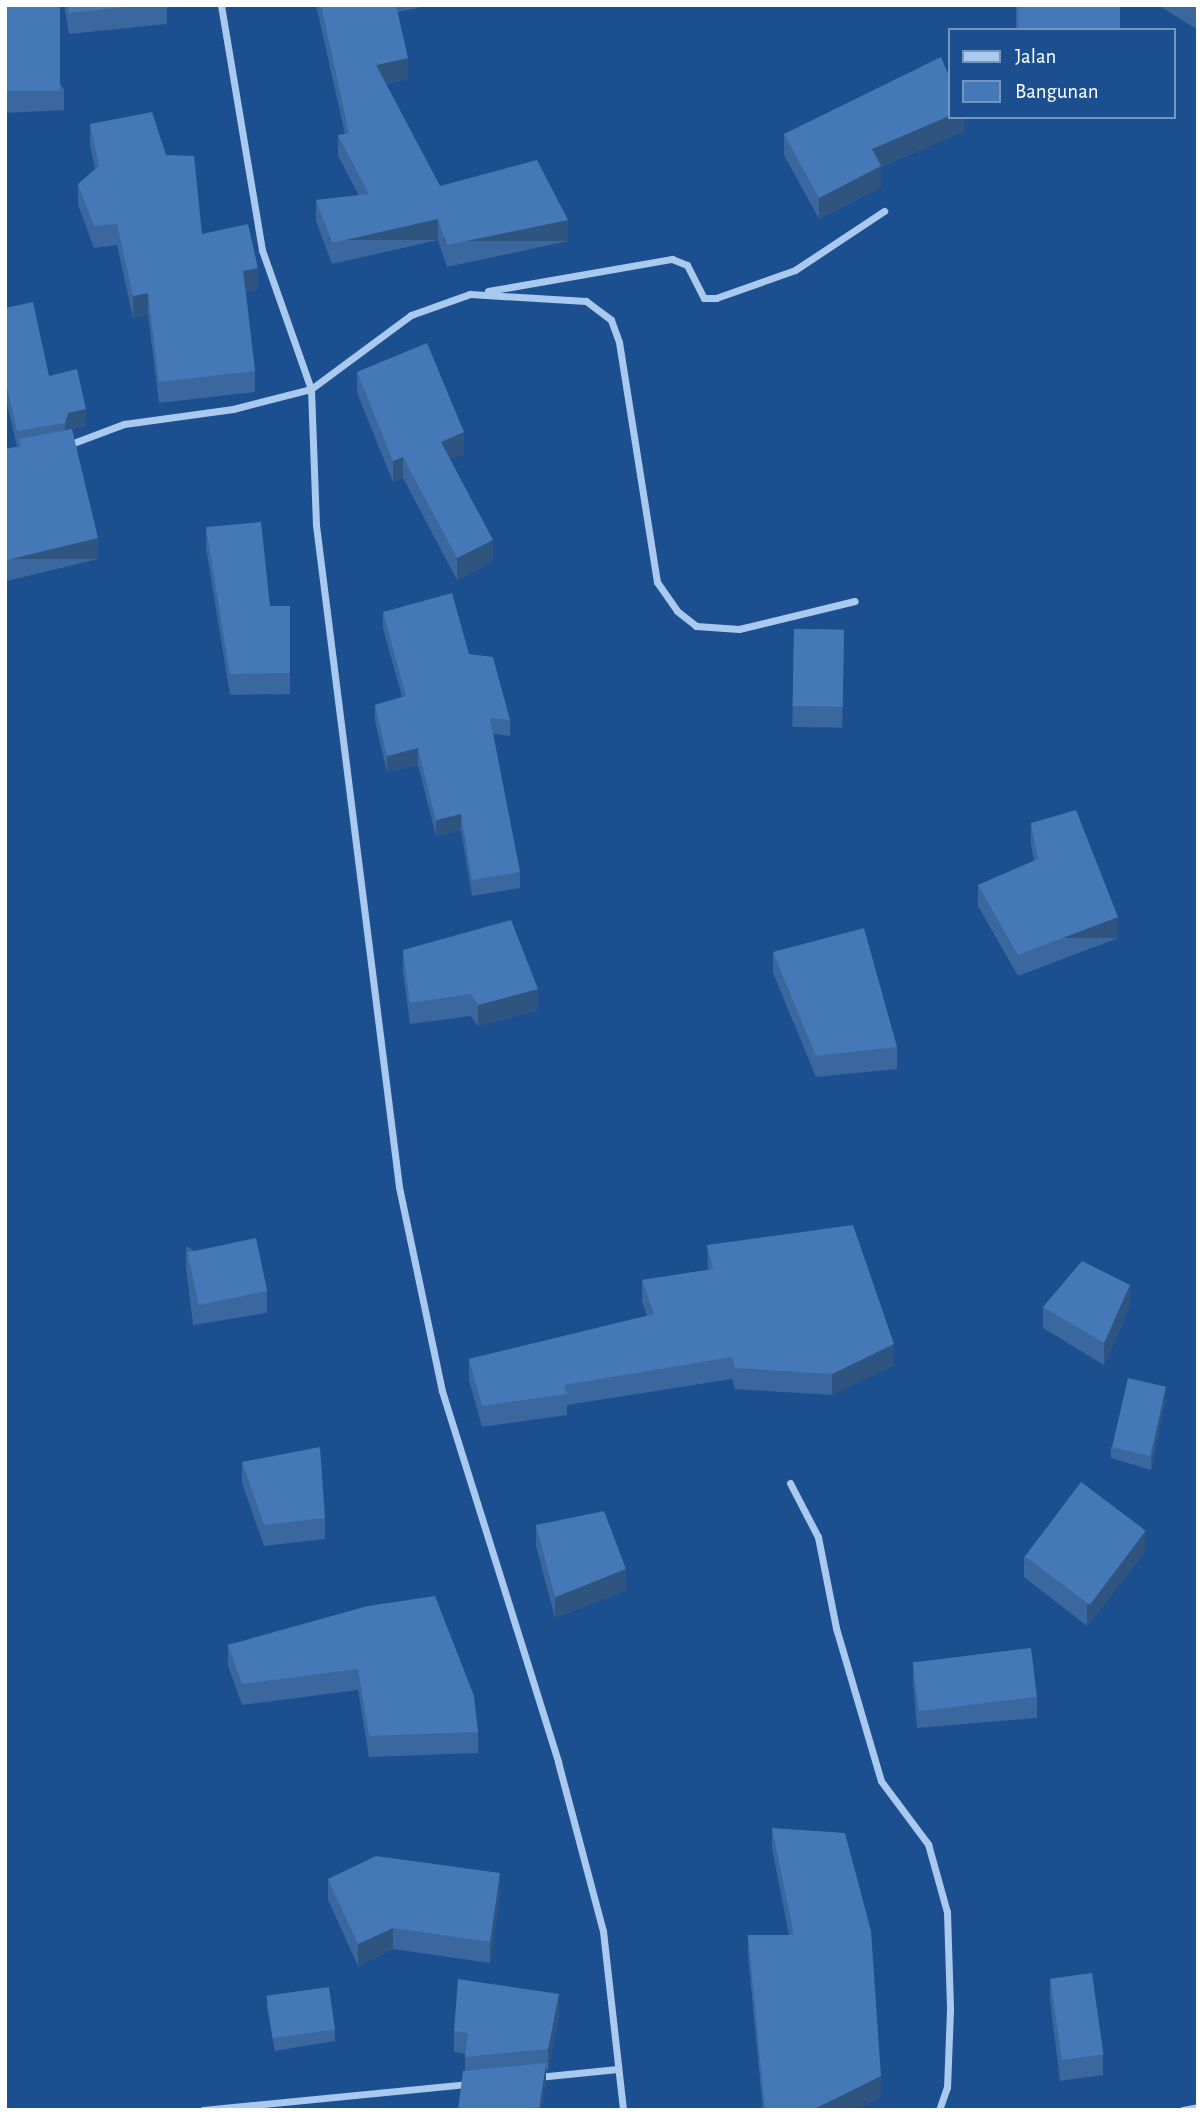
<!DOCTYPE html>
<style>
body{margin:0}
#map{position:relative;width:1203px;height:2115px;overflow:hidden;background:#1b4f8f;font-family:"Alegreya Sans",sans-serif}
div>[style]{position:absolute}
[style*='--x']{left:calc(var(--x)*1px);top:calc(var(--y)*1px);width:calc(var(--w)*1px);rotate:calc(var(--a)*1deg)}
.minor>*{height:7px;margin:-3.5px;padding:0 3.5px;transform-origin:3.5px;border-radius:3.5px;background:#a9c9ee}
.wall>*{inset:0;background:#3a679d;transform-origin:0 0}
.shaded-wall>*{inset:0;background:#305480;transform-origin:0 0}
.building>*{inset:0;background:#4478b7;transform-origin:0 0}
span{translate:-50% -50%;white-space:nowrap;text-align:center;line-height:1.15;-webkit-text-stroke:6px #1b4f8f;paint-order:stroke}
.frame{position:absolute;inset:0;border:7px solid #fff;pointer-events:none}
.legend{position:absolute;left:948px;top:28px;width:228px;height:91px;box-sizing:border-box;background:#1b4f8f;border:2px solid #7695bc;margin:0;padding:9px 12px;list-style:none;font-size:21px;color:#fff}
.legend li{display:flex;align-items:center;gap:14px;height:35px}
.legend b{width:35px;border:2px solid #7695bc}
</style>
<div id="map">
<div class="minor">
<div style="--x:221;--y:5;--w:248;--a:80.5"></div>
<div style="--x:262;--y:250;--w:147;--a:70.6"></div>
<div style="--x:311;--y:389;--w:136;--a:87.9"></div>
<div style="--x:316;--y:525;--w:667;--a:82.85"></div>
<div style="--x:399;--y:1187;--w:208;--a:78.1"></div>
<div style="--x:442;--y:1391;--w:389;--a:72.6"></div>
<div style="--x:558;--y:1762;--w:175;--a:75.1"></div>
<div style="--x:603;--y:1931;--w:180;--a:83.6"></div>
<div style="--x:488;--y:291;--w:187;--a:-9.9"></div>
<div style="--x:672;--y:259;--w:16;--a:22"></div>
<div style="--x:687;--y:265;--w:37;--a:63"></div>
<div style="--x:704;--y:298;--w:12;--a:0"></div>
<div style="--x:716;--y:298;--w:84;--a:-19.5"></div>
<div style="--x:795;--y:270;--w:107;--a:-33.5"></div>
<div style="--x:68;--y:445;--w:60;--a:-20.6"></div>
<div style="--x:124;--y:424;--w:110;--a:-7.8"></div>
<div style="--x:233;--y:409;--w:81;--a:-14.4"></div>
<div style="--x:311;--y:389;--w:124;--a:-36.5"></div>
<div style="--x:411;--y:315;--w:63;--a:-19.6"></div>
<div style="--x:470;--y:294;--w:116;--a:3.5"></div>
<div style="--x:586;--y:301;--w:31;--a:37"></div>
<div style="--x:611;--y:320;--w:23;--a:70"></div>
<div style="--x:619;--y:342;--w:243;--a:81"></div>
<div style="--x:657;--y:582;--w:35;--a:55"></div>
<div style="--x:677;--y:611;--w:24;--a:38"></div>
<div style="--x:696;--y:626;--w:43;--a:4"></div>
<div style="--x:739;--y:629;--w:119;--a:-13.6"></div>
<div style="--x:790;--y:1483;--w:61;--a:62.6"></div>
<div style="--x:818;--y:1537;--w:93;--a:78.8"></div>
<div style="--x:836;--y:1628;--w:159;--a:73.6"></div>
<div style="--x:881;--y:1781;--w:79;--a:53.3"></div>
<div style="--x:928;--y:1844;--w:71;--a:74.4"></div>
<div style="--x:947;--y:1912;--w:98;--a:88.2"></div>
<div style="--x:950;--y:2010;--w:77;--a:92.2"></div>
<div style="--x:947;--y:2087;--w:24;--a:109"></div>
<div style="--x:538;--y:2077;--w:80;--a:-5.7"></div>
<div style="--x:203;--y:2110;--w:265;--a:-5.6"></div>
<div style="--x:1183;--y:2110;--w:15;--a:-11"></div>
</div>
<div class="wall">
<div style="clip-path:polygon(5px 5px,64px 89px,64px 110px,5px 113px)"></div>
<div style="clip-path:polygon(64px 5px,167px 5px,167px 24px,69px 34px)"></div>
<div style="clip-path:polygon(316px 5px,418px 5px,418px 8px,398px 12px,408px 79px,386px 84px,440px 186px,568px 241px,447px 267px,438px 240px,332px 264px,316px 221px,316px 200px,359px 196px,338px 156px,338px 135px,345px 134px)"></div>
<div style="left:1016px;top:5px;width:104px;height:25px"></div>
<div style="clip-path:polygon(1158px 5px,1198px 5px,1198px 30px)"></div>
<div style="clip-path:polygon(964px 117px,964px 131px,881px 167px,881px 187px,819px 219px,784px 155px,784px 134px)"></div>
<div style="clip-path:polygon(90px 124px,166px 155px,202px 234px,258px 289px,246px 292px,255px 371px,255px 392px,159px 403px,148px 314px,133px 318px,117px 245px,94px 248px,78px 205px,78px 184px,95px 169px,90px 145px)"></div>
<div style="clip-path:polygon(5px 308px,49px 376px,86px 426px,68px 430px,98px 559px,7px 581px,5px 575px,5px 449px,17px 447px,5px 395px)"></div>
<div style="clip-path:polygon(357px 372px,464px 454px,450px 459px,493px 561px,457px 580px,403px 478px,393px 482px,357px 393px)"></div>
<div style="clip-path:polygon(206px 527px,270px 606px,290px 606px,290px 694px,230px 695px,206px 548px)"></div>
<div style="clip-path:polygon(383px 612px,469px 654px,510px 720px,510px 736px,493px 734px,520px 872px,520px 888px,472px 896px,461px 830px,436px 836px,418px 765px,387px 772px,375px 721px,375px 705px,402px 697px,383px 628px)"></div>
<div style="left:794px;top:629px;width:50px;height:98px;rotate:1deg"></div>
<div style="clip-path:polygon(1031px 823px,1118px 938px,1018px 976px,978px 906px,978px 885px,1034px 861px,1031px 844px)"></div>
<div style="clip-path:polygon(403px 950px,538px 1010px,478px 1026px,471px 1016px,410px 1024px,403px 972px)"></div>
<div style="clip-path:polygon(773px 952px,897px 1047px,897px 1069px,816px 1077px,773px 973px)"></div>
<div style="clip-path:polygon(707px 1245px,894px 1365px,832px 1395px,735px 1389px,732px 1379px,567px 1405px,567px 1415px,482px 1427px,469px 1380px,469px 1359px,647px 1316px,642px 1301px,642px 1280px,708px 1270px)"></div>
<div style="clip-path:polygon(186px 1246px,267px 1291px,267px 1313px,193px 1325px,186px 1267px)"></div>
<div style="clip-path:polygon(1130px 1306px,1104px 1365px,1043px 1328px,1043px 1307px)"></div>
<div style="clip-path:polygon(1166px 1398px,1151px 1470px,1111px 1458px,1111px 1447px)"></div>
<div style="clip-path:polygon(242px 1462px,325px 1518px,325px 1539px,264px 1546px,242px 1483px)"></div>
<div style="clip-path:polygon(536px 1525px,626px 1590px,555px 1618px,536px 1546px)"></div>
<div style="clip-path:polygon(1145px 1552px,1087px 1626px,1024px 1577px,1024px 1556px)"></div>
<div style="clip-path:polygon(368px 1606px,478px 1732px,478px 1753px,369px 1757px,358px 1690px,242px 1705px,228px 1666px,228px 1645px)"></div>
<div style="clip-path:polygon(913px 1661px,1037px 1697px,1037px 1718px,917px 1728px,913px 1682px)"></div>
<div style="clip-path:polygon(772px 1828px,881px 2097px,856px 2110px,763px 2110px,748px 1956px,748px 1935px,789px 1935px,772px 1849px)"></div>
<div style="clip-path:polygon(328px 1879px,500px 1894px,490px 1963px,393px 1949px,358px 1966px,328px 1900px)"></div>
<div style="clip-path:polygon(1050px 1979px,1103px 2054px,1103px 2075px,1060px 2081px,1050px 2000px)"></div>
<div style="clip-path:polygon(267px 1997px,335px 2030px,335px 2041px,275px 2051px,267px 2008px)"></div>
<div style="clip-path:polygon(559px 2015px,548px 2070px,546px 2070px,546px 2082px,465px 2071px,465px 2054px,454px 2052px,454px 2031px)"></div>
</div>
<div class="shaded-wall">
<div style="clip-path:polygon(408px 58px,408px 79px,376px 86px,376px 65px)"></div>
<div style="clip-path:polygon(949px 116px,949px 117px,964px 117px,964px 131px,881px 167px,881px 187px,819px 219px,819px 198px,872px 149px)"></div>
<div style="left:438px;top:219px;width:21px;height:109px;rotate:90deg"></div>
<div style="left:568px;top:220px;width:21px;height:124px;rotate:90deg"></div>
<div style="clip-path:polygon(258px 268px,258px 289px,243px 292px,243px 271px)"></div>
<div style="clip-path:polygon(148px 293px,148px 314px,133px 318px,133px 296px)"></div>
<div style="clip-path:polygon(86px 409px,86px 426px,68px 430px,65px 440px,65px 423px,68px 413px)"></div>
<div style="clip-path:polygon(464px 432px,464px 454px,441px 463px,441px 442px)"></div>
<div style="clip-path:polygon(403px 457px,403px 478px,393px 482px,393px 461px)"></div>
<div style="left:98px;top:538px;width:21px;height:94px;rotate:90deg"></div>
<div style="clip-path:polygon(493px 540px,493px 561px,457px 580px,457px 558px)"></div>
<div style="clip-path:polygon(418px 748px,418px 765px,387px 772px,387px 756px)"></div>
<div style="clip-path:polygon(461px 814px,461px 830px,436px 836px,436px 820px)"></div>
<div style="left:1118px;top:917px;width:21px;height:107px;rotate:90deg"></div>
<div style="clip-path:polygon(538px 989px,538px 1010px,478px 1026px,478px 1005px)"></div>
<div style="clip-path:polygon(1130px 1285px,1130px 1306px,1104px 1365px,1104px 1343px)"></div>
<div style="clip-path:polygon(894px 1344px,894px 1365px,832px 1395px,832px 1374px)"></div>
<div style="clip-path:polygon(1166px 1387px,1166px 1398px,1151px 1470px,1151px 1459px)"></div>
<div style="clip-path:polygon(1145px 1531px,1145px 1552px,1087px 1626px,1087px 1605px)"></div>
<div style="clip-path:polygon(626px 1569px,626px 1590px,555px 1618px,555px 1597px)"></div>
<div style="clip-path:polygon(500px 1873px,500px 1894px,490px 1963px,490px 1942px)"></div>
<div style="clip-path:polygon(393px 1928px,393px 1949px,358px 1966px,358px 1944px)"></div>
<div style="clip-path:polygon(559px 1994px,559px 2015px,548px 2070px,548px 2049px)"></div>
<div style="clip-path:polygon(546px 2063px,546px 2082px,542px 2110px,539px 2110px)"></div>
<div style="clip-path:polygon(881px 2076px,881px 2097px,856px 2110px,812px 2110px)"></div>
</div>
<div class="building">
<div style="left:5px;top:5px;width:55px;height:86px"></div>
<div style="clip-path:polygon(68px 5px,144px 5px,69px 13px)"></div>
<div style="clip-path:polygon(321px 5px,396px 5px,408px 58px,376px 65px,440px 186px,537px 160px,568px 220px,447px 245px,438px 219px,332px 243px,316px 200px,369px 194px,338px 135px,349px 133px)"></div>
<div style="left:1018px;top:5px;width:102px;height:25px"></div>
<div style="clip-path:polygon(941px 57px,949px 76px,949px 116px,872px 149px,881px 166px,819px 198px,784px 134px)"></div>
<div style="clip-path:polygon(152px 112px,166px 155px,194px 156px,202px 234px,248px 224px,258px 268px,243px 271px,255px 371px,159px 382px,148px 293px,133px 296px,117px 224px,94px 226px,78px 184px,99px 166px,90px 124px)"></div>
<div style="clip-path:polygon(33px 302px,49px 376px,77px 369px,86px 409px,68px 413px,65px 423px,17px 431px,5px 378px,5px 308px)"></div>
<div style="clip-path:polygon(427px 343px,464px 432px,441px 442px,493px 540px,457px 558px,403px 457px,393px 461px,357px 372px)"></div>
<div style="clip-path:polygon(72px 429px,98px 538px,7px 560px,5px 554px,5px 449px,21px 446px,19px 439px)"></div>
<div style="clip-path:polygon(261px 522px,270px 606px,290px 606px,290px 673px,230px 674px,206px 527px)"></div>
<div style="clip-path:polygon(452px 593px,469px 654px,493px 657px,510px 720px,490px 718px,520px 872px,472px 880px,461px 814px,436px 820px,418px 748px,387px 756px,375px 705px,406px 696px,383px 612px)"></div>
<div style="left:794px;top:629px;width:50px;height:77px;rotate:1deg"></div>
<div style="clip-path:polygon(1076px 810px,1118px 917px,1018px 955px,978px 885px,1038px 859px,1031px 823px)"></div>
<div style="clip-path:polygon(511px 920px,538px 989px,478px 1005px,471px 994px,410px 1003px,403px 950px)"></div>
<div style="clip-path:polygon(864px 928px,897px 1047px,816px 1056px,773px 952px)"></div>
<div style="clip-path:polygon(853px 1225px,894px 1344px,832px 1374px,735px 1368px,732px 1357px,564px 1385px,567px 1394px,482px 1406px,469px 1359px,654px 1314px,642px 1280px,713px 1269px,707px 1245px)"></div>
<div style="left:256px;top:1238px;width:54px;height:70px;rotate:78deg"></div>
<div style="clip-path:polygon(1082px 1261px,1130px 1285px,1104px 1343px,1043px 1307px)"></div>
<div style="left:1128px;top:1378px;width:39px;height:71px;rotate:13deg"></div>
<div style="clip-path:polygon(320px 1447px,325px 1518px,264px 1525px,242px 1462px)"></div>
<div style="left:1081px;top:1482px;width:81px;height:93px;rotate:37deg"></div>
<div style="clip-path:polygon(604px 1511px,626px 1569px,555px 1597px,536px 1525px)"></div>
<div style="clip-path:polygon(435px 1596px,474px 1696px,478px 1732px,369px 1736px,358px 1669px,242px 1684px,228px 1645px,368px 1606px)"></div>
<div style="left:1031px;top:1648px;width:49px;height:119px;rotate:83deg"></div>
<div style="clip-path:polygon(772px 1828px,845px 1833px,871px 1931px,881px 2076px,812px 2110px,765px 2110px,748px 1935px,794px 1935px)"></div>
<div style="clip-path:polygon(376px 1856px,500px 1873px,490px 1942px,393px 1928px,358px 1944px,328px 1879px)"></div>
<div style="left:1092px;top:1973px;width:82px;height:42px;rotate:82deg"></div>
<div style="clip-path:polygon(458px 1979px,559px 1994px,548px 2049px,465px 2057px,468px 2033px,454px 2031px)"></div>
<div style="left:329px;top:1987px;width:43px;height:63px;rotate:82deg"></div>
<div style="clip-path:polygon(546px 2063px,539px 2110px,458px 2110px,463px 2071px)"></div>
</div>
<div class="frame"></div>
<ul class="legend">
<li><b style="height:9px;background:#a9c9ee"></b>Jalan</li>
<li><b style="height:19px;background:#4478b7"></b>Bangunan</li>
</ul>
</div>
